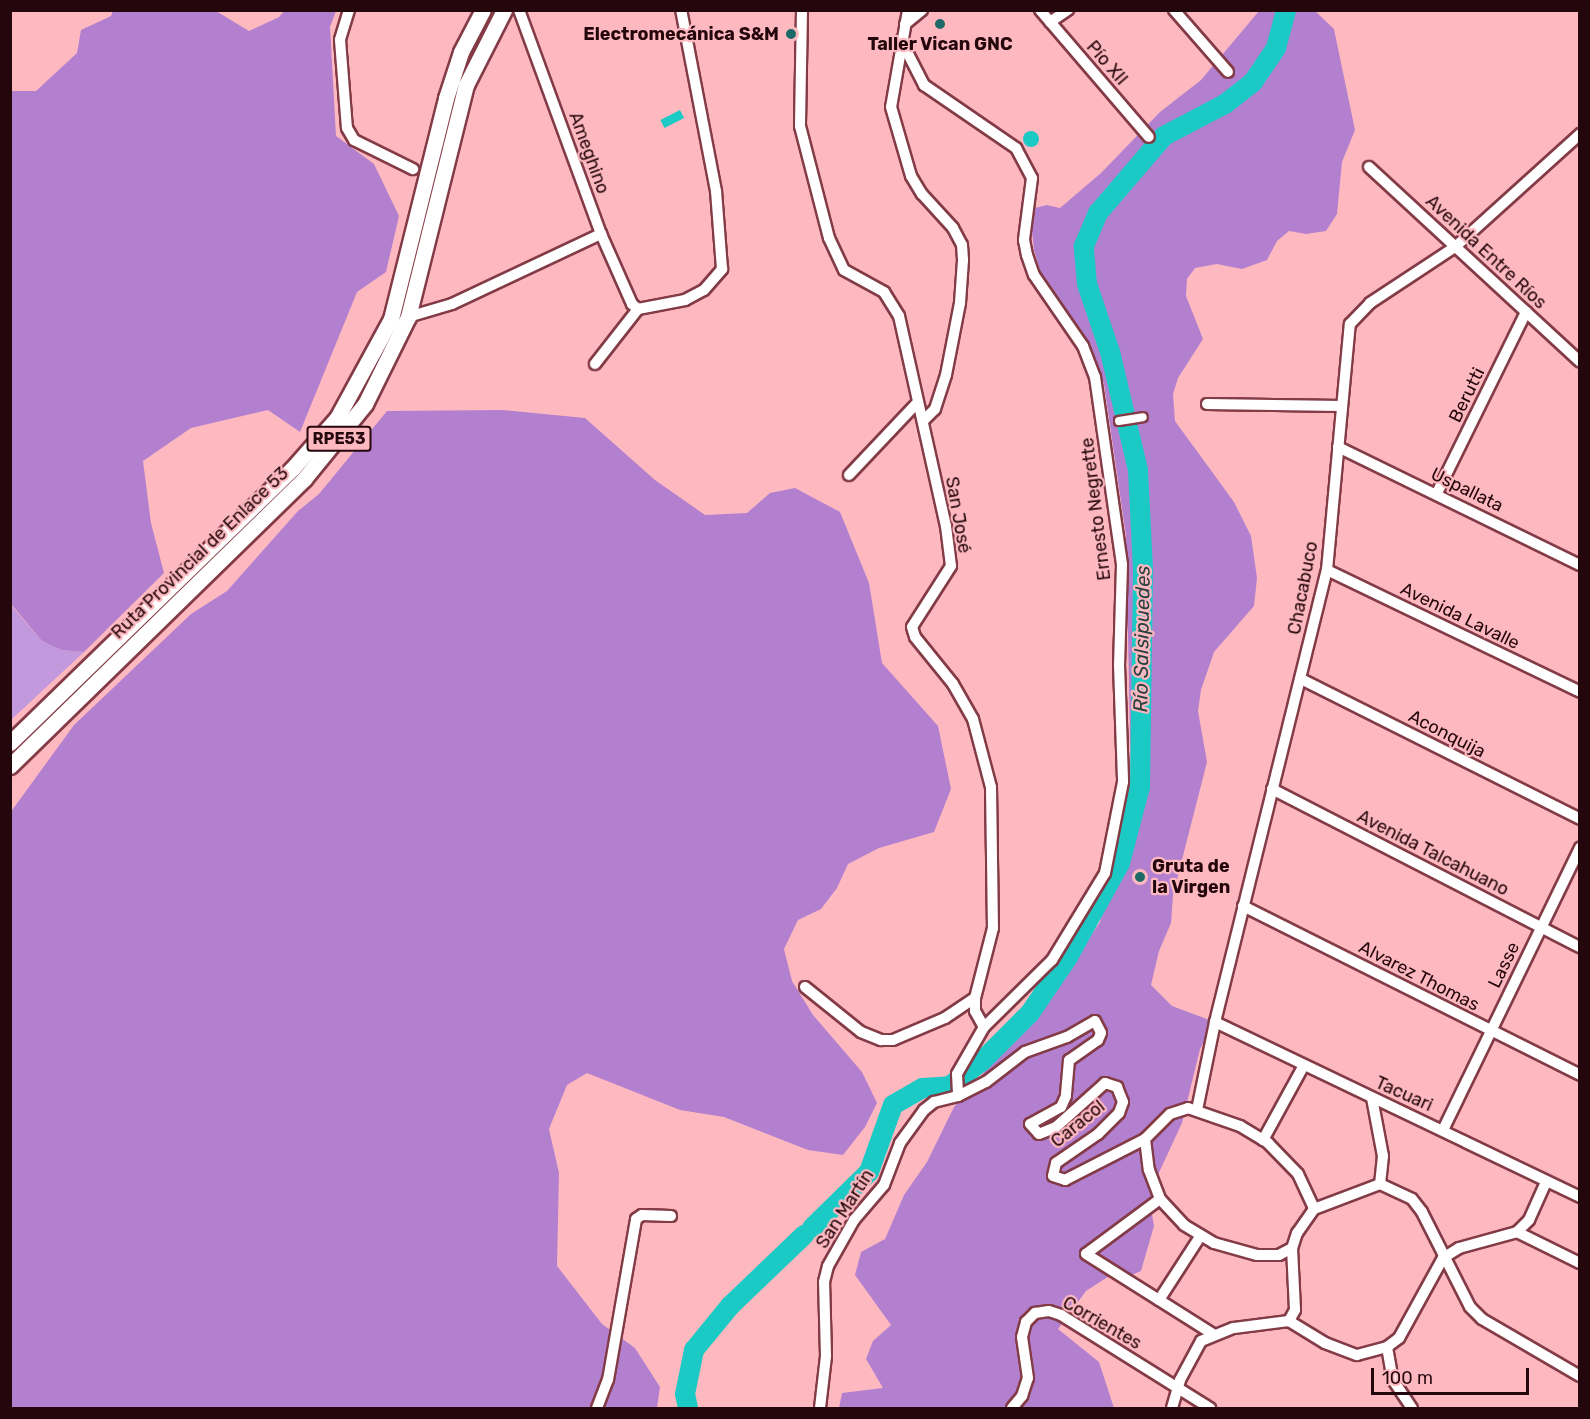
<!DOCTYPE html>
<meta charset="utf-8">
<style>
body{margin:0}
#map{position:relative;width:1590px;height:1419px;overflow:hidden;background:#feb9c0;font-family:Rubik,sans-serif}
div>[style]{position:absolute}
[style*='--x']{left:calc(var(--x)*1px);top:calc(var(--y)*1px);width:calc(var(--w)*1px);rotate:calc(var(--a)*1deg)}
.green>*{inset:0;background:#c399dd}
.forest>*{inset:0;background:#b380d0}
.water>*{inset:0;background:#1bc9c5;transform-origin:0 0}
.round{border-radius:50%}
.river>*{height:20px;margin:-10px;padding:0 10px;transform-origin:10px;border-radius:10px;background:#1bc9c5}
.roads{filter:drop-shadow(2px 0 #833b46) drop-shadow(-2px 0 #833b46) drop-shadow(0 2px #833b46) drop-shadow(0 -2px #833b46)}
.pedestrian>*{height:8px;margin:-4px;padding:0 4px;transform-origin:4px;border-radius:4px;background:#fff}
.minor>*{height:10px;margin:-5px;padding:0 5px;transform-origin:5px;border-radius:5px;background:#fff}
.primary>*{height:15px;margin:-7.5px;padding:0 7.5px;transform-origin:7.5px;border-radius:7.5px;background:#fff}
.dots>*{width:16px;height:16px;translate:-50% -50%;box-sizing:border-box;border:3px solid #feb9c0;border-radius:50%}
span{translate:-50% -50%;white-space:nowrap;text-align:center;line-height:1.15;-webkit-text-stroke:4.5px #feb9c0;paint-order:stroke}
.shield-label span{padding:2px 4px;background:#feb9c0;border:2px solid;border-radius:4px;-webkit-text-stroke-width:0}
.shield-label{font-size:16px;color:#24070c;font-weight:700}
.poi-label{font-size:18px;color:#24070c;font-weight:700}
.right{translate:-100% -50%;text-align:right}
.left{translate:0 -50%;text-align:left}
.street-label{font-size:18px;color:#24070c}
.water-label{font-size:20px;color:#284140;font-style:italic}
.frame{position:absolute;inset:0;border:12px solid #24070c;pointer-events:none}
.scale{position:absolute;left:1371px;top:1368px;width:158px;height:27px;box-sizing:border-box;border:3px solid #24070c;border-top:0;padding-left:8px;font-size:18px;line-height:21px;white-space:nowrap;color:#24070c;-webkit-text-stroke:4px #feb9c0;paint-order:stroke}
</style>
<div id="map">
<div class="green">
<div style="clip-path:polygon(10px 604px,42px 641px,61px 650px,84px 652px,11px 720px)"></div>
</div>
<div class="forest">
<div style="clip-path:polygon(113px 11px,216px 11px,249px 31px,279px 17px,284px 11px,336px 11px,330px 27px,336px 136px,374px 164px,399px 216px,386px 272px,357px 292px,300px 432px,268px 410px,191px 428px,143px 461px,151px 523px,164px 573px,84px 652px,61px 650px,42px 641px,11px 604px,10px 91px,36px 91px,77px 53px,81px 30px,111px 16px)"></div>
<div style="clip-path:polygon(1259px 11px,1315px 11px,1334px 29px,1355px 130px,1342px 162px,1337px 214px,1326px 231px,1306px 234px,1289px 231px,1277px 241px,1267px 260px,1242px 269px,1217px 264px,1195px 268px,1187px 279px,1186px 296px,1203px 339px,1178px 378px,1173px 394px,1175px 421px,1234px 502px,1251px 536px,1257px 578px,1254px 606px,1214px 652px,1201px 690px,1198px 711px,1207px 762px,1173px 895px,1171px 923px,1159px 951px,1151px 985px,1172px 1006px,1215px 1022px,1200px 1049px,1182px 1123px,1156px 1179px,1150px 1202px,1154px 1226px,1141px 1271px,1127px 1277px,1114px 1273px,1086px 1291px,1058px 1329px,1099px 1362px,1114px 1408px,839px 1408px,842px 1393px,883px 1388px,866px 1359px,873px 1341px,891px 1325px,855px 1275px,861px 1252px,885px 1239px,904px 1195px,927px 1162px,954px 1107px,1047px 1000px,1100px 922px,1131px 781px,1126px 536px,1104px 384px,1082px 333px,1042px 277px,1034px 250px,1031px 222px,1035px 208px,1047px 205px,1060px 208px,1101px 173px,1160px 112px,1201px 80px)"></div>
<div style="clip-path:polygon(502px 410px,585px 418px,655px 480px,705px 515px,747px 513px,770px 493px,795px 488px,840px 512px,869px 583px,882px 663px,938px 726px,951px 789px,934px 832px,879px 848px,848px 864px,837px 888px,821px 909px,798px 920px,784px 949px,792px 981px,813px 1015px,862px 1072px,877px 1103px,865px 1127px,843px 1155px,808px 1150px,724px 1117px,680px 1110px,587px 1073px,567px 1085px,549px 1129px,559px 1173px,557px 1266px,602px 1324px,635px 1348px,660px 1387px,657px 1408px,11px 1408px,10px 813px,74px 725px,191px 614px,227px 591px,298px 511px,319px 494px,387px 411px)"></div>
</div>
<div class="water">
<div style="left:680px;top:110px;width:9px;height:22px;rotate:63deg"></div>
<div class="round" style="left:1023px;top:131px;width:16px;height:16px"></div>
</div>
<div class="river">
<div style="--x:812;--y:1228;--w:80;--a:-44.5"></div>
<div style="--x:869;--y:1172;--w:71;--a:-70.3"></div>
<div style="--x:893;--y:1105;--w:34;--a:-30"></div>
<div style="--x:923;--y:1088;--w:27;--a:-4"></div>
<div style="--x:950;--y:1086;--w:39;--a:-38"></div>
<div style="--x:981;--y:1062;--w:69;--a:-45"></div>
<div style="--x:1030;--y:1013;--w:68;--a:-55.8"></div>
<div style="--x:1068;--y:957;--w:107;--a:-61"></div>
<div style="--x:1120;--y:863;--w:79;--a:-75.3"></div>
<div style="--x:1140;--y:787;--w:218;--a:-89.2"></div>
<div style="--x:1143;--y:569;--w:99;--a:-92.9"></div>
<div style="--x:1138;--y:470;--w:121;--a:-103.3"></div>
<div style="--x:1110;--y:352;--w:72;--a:-108.7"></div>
<div style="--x:1087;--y:284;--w:38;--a:-95"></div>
<div style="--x:1084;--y:246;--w:36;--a:-67"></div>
<div style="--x:1098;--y:213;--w:101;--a:-49.4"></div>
<div style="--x:1164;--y:136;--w:69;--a:-27.7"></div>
<div style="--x:1225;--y:104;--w:36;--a:-38"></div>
<div style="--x:1253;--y:82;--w:41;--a:-55.9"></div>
<div style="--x:1276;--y:48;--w:39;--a:-75"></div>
<div style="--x:688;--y:1408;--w:14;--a:-102"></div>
<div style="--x:685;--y:1394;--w:45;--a:-78.4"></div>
<div style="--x:694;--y:1350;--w:57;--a:-50.7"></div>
<div style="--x:730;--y:1306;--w:103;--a:-43.8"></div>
</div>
<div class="roads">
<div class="pedestrian">
<div style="--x:1119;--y:421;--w:24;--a:-9"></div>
</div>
<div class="minor">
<div style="--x:349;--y:10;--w:31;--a:107"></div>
<div style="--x:340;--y:40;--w:88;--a:85.5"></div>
<div style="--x:347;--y:128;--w:14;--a:60"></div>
<div style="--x:354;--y:140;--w:66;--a:26.2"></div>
<div style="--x:519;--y:10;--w:239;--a:69.9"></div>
<div style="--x:601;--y:234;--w:77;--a:66.1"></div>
<div style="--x:632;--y:304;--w:8;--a:40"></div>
<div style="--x:638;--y:309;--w:48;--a:-10.8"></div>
<div style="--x:685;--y:300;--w:21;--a:-28"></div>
<div style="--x:704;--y:290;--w:28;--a:-49"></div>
<div style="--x:722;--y:269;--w:78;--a:-94.4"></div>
<div style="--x:716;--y:191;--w:184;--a:-100.9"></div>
<div style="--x:802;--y:10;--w:116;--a:91"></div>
<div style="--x:800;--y:126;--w:116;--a:75.5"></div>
<div style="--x:829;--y:238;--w:35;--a:65"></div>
<div style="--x:844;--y:270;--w:46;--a:28.8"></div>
<div style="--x:884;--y:292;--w:28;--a:58"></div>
<div style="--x:899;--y:316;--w:215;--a:77.4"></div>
<div style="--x:946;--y:526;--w:40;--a:82.9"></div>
<div style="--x:951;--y:566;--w:72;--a:122.6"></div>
<div style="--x:912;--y:627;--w:10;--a:73"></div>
<div style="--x:915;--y:637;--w:60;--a:51"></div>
<div style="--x:953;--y:684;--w:40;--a:60.3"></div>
<div style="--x:973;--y:719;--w:70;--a:75.2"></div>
<div style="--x:991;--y:787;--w:141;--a:89.2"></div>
<div style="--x:993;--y:928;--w:72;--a:104.4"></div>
<div style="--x:975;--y:998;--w:13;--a:90"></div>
<div style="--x:975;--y:1011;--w:18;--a:61"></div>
<div style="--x:908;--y:10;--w:98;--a:99.9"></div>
<div style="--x:891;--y:107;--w:72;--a:73.8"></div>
<div style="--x:911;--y:176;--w:21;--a:59"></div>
<div style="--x:922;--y:194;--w:46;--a:47.6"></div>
<div style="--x:953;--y:228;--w:19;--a:62"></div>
<div style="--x:962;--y:245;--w:15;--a:86"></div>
<div style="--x:963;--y:260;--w:43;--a:94"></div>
<div style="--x:960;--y:303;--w:73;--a:101"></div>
<div style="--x:946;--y:375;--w:36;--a:108"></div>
<div style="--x:935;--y:409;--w:17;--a:135"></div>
<div style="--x:1040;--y:10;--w:167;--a:49.4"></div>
<div style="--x:1174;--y:10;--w:82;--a:48.9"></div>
<div style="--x:1050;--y:22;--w:22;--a:-34"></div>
<div style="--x:905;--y:24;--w:22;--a:-39"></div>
<div style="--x:901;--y:40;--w:51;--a:62.9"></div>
<div style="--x:924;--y:85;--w:112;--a:34.4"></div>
<div style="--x:1016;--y:148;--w:34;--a:62"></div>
<div style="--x:1032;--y:178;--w:63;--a:97.4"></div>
<div style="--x:1024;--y:240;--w:15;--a:79"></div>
<div style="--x:1027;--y:255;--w:21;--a:71"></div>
<div style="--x:1034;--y:275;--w:86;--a:55.4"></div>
<div style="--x:1083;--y:346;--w:33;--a:69"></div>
<div style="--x:1095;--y:377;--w:190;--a:81.8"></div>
<div style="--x:1122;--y:565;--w:100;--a:91.7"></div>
<div style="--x:1119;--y:665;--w:117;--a:88"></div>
<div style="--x:1123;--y:782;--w:93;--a:101.2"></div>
<div style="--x:1105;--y:873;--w:102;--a:121.3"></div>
<div style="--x:1052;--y:960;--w:95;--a:135.4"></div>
<div style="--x:984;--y:1027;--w:54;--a:119.9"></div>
<div style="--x:957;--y:1074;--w:22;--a:87"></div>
<div style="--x:1369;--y:167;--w:287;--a:42.7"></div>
<div style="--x:408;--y:317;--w:46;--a:-16.5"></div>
<div style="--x:452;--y:304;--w:165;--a:-25.2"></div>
<div style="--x:595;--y:364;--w:70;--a:-52"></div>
<div style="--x:1207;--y:404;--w:134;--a:0.9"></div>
<div style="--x:1338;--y:447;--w:269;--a:26"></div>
<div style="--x:849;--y:475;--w:99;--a:-46.6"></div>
<div style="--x:1437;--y:493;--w:202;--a:-63.8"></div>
<div style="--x:1327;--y:570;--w:281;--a:25.7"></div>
<div style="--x:1301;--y:679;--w:312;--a:26.6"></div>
<div style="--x:1272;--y:789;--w:346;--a:27.2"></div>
<div style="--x:1243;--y:906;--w:377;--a:26.6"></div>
<div style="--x:805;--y:987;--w:72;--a:38.8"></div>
<div style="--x:861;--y:1032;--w:22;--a:22"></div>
<div style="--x:881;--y:1040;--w:12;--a:0"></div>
<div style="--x:893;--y:1040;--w:56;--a:-22.9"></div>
<div style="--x:945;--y:1018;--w:36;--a:-34"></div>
<div style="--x:1215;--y:1022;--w:405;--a:25.6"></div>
<div style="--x:1372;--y:1098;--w:59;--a:79.3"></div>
<div style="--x:1383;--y:1156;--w:28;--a:96"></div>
<div style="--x:1197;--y:1110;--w:90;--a:-78.4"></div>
<div style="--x:1215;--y:1022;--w:466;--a:-76.1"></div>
<div style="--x:1327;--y:570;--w:247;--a:-84.7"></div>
<div style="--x:1350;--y:324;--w:29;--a:-46"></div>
<div style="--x:1370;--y:303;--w:102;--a:-33.4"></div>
<div style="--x:1455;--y:247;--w:169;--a:-42.1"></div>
<div style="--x:1443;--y:1130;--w:314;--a:-64.1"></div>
<div style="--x:1145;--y:1139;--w:31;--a:83"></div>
<div style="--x:1149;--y:1170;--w:31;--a:69"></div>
<div style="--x:1160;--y:1199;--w:35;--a:47"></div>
<div style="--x:1184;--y:1225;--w:35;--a:31"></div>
<div style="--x:1214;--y:1243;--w:45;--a:15.6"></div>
<div style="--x:1257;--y:1255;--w:22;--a:0"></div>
<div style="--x:1279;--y:1255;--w:15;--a:-28"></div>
<div style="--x:1263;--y:1140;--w:83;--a:-61.3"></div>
<div style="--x:1160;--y:1199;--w:92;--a:143.4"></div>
<div style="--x:1086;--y:1254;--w:150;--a:32.2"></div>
<div style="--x:1314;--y:1209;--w:71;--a:-20.7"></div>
<div style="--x:1380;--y:1184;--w:35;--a:25"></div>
<div style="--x:1412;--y:1199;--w:16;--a:52"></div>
<div style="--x:1422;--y:1212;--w:106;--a:63.2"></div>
<div style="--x:1470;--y:1307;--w:17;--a:45"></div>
<div style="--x:1482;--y:1319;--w:113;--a:30.2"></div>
<div style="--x:1517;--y:1232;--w:17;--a:-45"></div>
<div style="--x:1529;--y:1220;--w:42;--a:-65.9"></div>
<div style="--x:1159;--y:1300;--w:77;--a:-57.1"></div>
<div style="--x:1289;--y:1321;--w:42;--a:31.4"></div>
<div style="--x:1325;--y:1343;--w:34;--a:21"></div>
<div style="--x:1357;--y:1355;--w:31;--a:-15"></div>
<div style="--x:1387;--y:1347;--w:15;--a:-37"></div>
<div style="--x:1399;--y:1338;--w:91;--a:-61.2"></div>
<div style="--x:1443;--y:1258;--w:19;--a:-32"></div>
<div style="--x:1459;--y:1248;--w:60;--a:-15.4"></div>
<div style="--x:1517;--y:1232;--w:70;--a:26.2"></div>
<div style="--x:1387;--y:1347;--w:34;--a:80"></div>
<div style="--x:1393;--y:1380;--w:34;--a:56"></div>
<div style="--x:597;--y:1408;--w:30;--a:-69"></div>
<div style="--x:608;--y:1380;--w:163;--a:-80.1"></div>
<div style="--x:636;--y:1219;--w:7;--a:-34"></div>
<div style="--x:642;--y:1215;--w:29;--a:2"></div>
<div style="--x:820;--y:1408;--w:52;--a:-83.4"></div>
<div style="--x:826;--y:1356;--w:74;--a:-91.5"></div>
<div style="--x:824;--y:1282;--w:16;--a:-76"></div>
<div style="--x:828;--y:1266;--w:53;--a:-60.5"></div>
<div style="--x:854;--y:1220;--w:46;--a:-49.4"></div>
<div style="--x:884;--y:1185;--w:45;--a:-69.1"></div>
<div style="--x:900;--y:1143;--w:41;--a:-54"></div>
<div style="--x:924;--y:1110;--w:13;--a:-39"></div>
<div style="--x:934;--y:1102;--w:25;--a:-14"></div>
<div style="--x:958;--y:1096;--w:31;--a:-27"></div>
<div style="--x:986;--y:1082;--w:49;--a:-37.6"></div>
<div style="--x:1025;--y:1052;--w:45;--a:-19.7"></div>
<div style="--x:1067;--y:1037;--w:32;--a:-30"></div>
<div style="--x:1095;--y:1021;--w:13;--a:63"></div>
<div style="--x:1101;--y:1033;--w:8;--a:113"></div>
<div style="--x:1098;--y:1040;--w:35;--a:145"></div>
<div style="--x:1069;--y:1060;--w:36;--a:95"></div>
<div style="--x:1066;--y:1096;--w:12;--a:114"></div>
<div style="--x:1061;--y:1107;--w:35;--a:151"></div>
<div style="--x:1030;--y:1124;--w:13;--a:48"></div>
<div style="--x:1039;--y:1134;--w:18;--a:-22"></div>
<div style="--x:1056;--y:1127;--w:66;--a:-41.9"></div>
<div style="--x:1105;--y:1083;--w:13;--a:18"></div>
<div style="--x:1117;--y:1087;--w:16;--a:68"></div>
<div style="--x:1123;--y:1102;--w:12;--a:110"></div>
<div style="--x:1119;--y:1113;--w:30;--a:135"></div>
<div style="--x:1098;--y:1134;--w:51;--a:145.4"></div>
<div style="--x:1056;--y:1163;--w:13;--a:103"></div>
<div style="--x:1053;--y:1176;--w:13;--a:18"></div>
<div style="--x:1065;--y:1180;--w:90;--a:-27.1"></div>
<div style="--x:1145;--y:1139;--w:35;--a:-45"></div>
<div style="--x:1170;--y:1114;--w:19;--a:-18"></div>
<div style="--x:1188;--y:1108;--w:55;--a:19.1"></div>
<div style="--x:1240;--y:1126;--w:33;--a:31"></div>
<div style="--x:1268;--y:1143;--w:43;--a:45.9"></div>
<div style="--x:1298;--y:1174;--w:38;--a:65"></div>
<div style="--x:1314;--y:1209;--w:29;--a:125"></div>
<div style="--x:1297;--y:1233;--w:16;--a:108"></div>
<div style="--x:1292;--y:1248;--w:62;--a:87.2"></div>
<div style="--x:1295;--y:1310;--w:13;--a:119"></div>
<div style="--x:1012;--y:1408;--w:16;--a:-50"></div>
<div style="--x:1022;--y:1396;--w:19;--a:-72"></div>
<div style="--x:1028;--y:1378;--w:41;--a:-98.3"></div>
<div style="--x:1022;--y:1337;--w:16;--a:-75"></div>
<div style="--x:1026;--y:1322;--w:13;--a:-45"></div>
<div style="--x:1035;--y:1313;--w:14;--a:-8"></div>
<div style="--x:1049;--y:1311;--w:13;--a:18"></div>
<div style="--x:1061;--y:1315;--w:176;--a:32"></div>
<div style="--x:1172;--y:1408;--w:29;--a:-74"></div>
<div style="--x:1180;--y:1380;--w:44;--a:-61.7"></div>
<div style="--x:1201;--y:1341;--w:35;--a:-22"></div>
<div style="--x:1234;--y:1328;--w:55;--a:-7.3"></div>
</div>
<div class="primary">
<div style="--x:10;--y:743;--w:393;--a:-44.2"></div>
<div style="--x:292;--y:469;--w:68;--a:-48.6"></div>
<div style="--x:337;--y:418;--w:113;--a:-61.4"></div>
<div style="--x:391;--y:319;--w:228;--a:-76"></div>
<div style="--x:446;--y:98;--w:48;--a:-71.9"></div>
<div style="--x:461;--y:52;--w:47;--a:-62.4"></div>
<div style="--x:10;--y:766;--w:411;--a:-44.3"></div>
<div style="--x:304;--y:479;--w:97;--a:-50.9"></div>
<div style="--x:365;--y:404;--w:97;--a:-63.7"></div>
<div style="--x:408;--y:317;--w:239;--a:-76"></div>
<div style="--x:466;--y:85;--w:84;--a:-63.1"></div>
</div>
</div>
<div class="dots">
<div style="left:940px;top:24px;background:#1d6967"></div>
<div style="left:791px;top:34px;background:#1d6967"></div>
<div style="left:1140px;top:877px;background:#1d6967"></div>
</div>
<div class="shield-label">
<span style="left:339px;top:439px">RPE53</span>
</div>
<div class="poi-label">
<span class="right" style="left:779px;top:34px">Electromecánica S&amp;M</span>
<span style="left:940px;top:44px">Taller Vican GNC</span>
<span class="left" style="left:1152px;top:877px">Gruta de<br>la Virgen</span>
</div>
<div class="street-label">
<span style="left:1107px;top:63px;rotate:49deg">Pío XII</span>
<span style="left:589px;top:153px;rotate:70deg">Ameghino</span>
<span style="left:1486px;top:252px;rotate:43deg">Avenida Entre Ríos</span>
<span style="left:1467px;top:395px;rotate:-64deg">Berutti</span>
<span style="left:1467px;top:490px;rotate:26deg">Uspallata</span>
<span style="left:1096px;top:509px;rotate:-97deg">Ernesto Negrette</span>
<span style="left:958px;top:515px;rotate:80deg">San José</span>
<span style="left:200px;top:553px;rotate:-44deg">Ruta Provincial de Enlace 53</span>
<span style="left:1303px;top:588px;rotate:-79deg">Chacabuco</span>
<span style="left:1460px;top:616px;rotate:26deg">Avenida Lavalle</span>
<span style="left:1447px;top:734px;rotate:27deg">Aconquija</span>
<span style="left:1433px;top:853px;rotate:27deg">Avenida Talcahuano</span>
<span style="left:1504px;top:965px;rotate:-64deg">Lasse</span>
<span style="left:1419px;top:976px;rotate:27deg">Alvarez Thomas</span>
<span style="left:1404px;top:1094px;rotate:24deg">Tacuari</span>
<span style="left:1078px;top:1124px;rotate:-39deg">Caracol</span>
<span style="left:845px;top:1209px;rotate:-57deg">San Martín</span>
<span style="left:1102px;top:1323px;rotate:30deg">Corrientes</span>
</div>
<div class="water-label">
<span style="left:1142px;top:639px;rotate:-89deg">Río Salsipuedes</span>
</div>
<div class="frame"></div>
<div class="scale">100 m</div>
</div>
